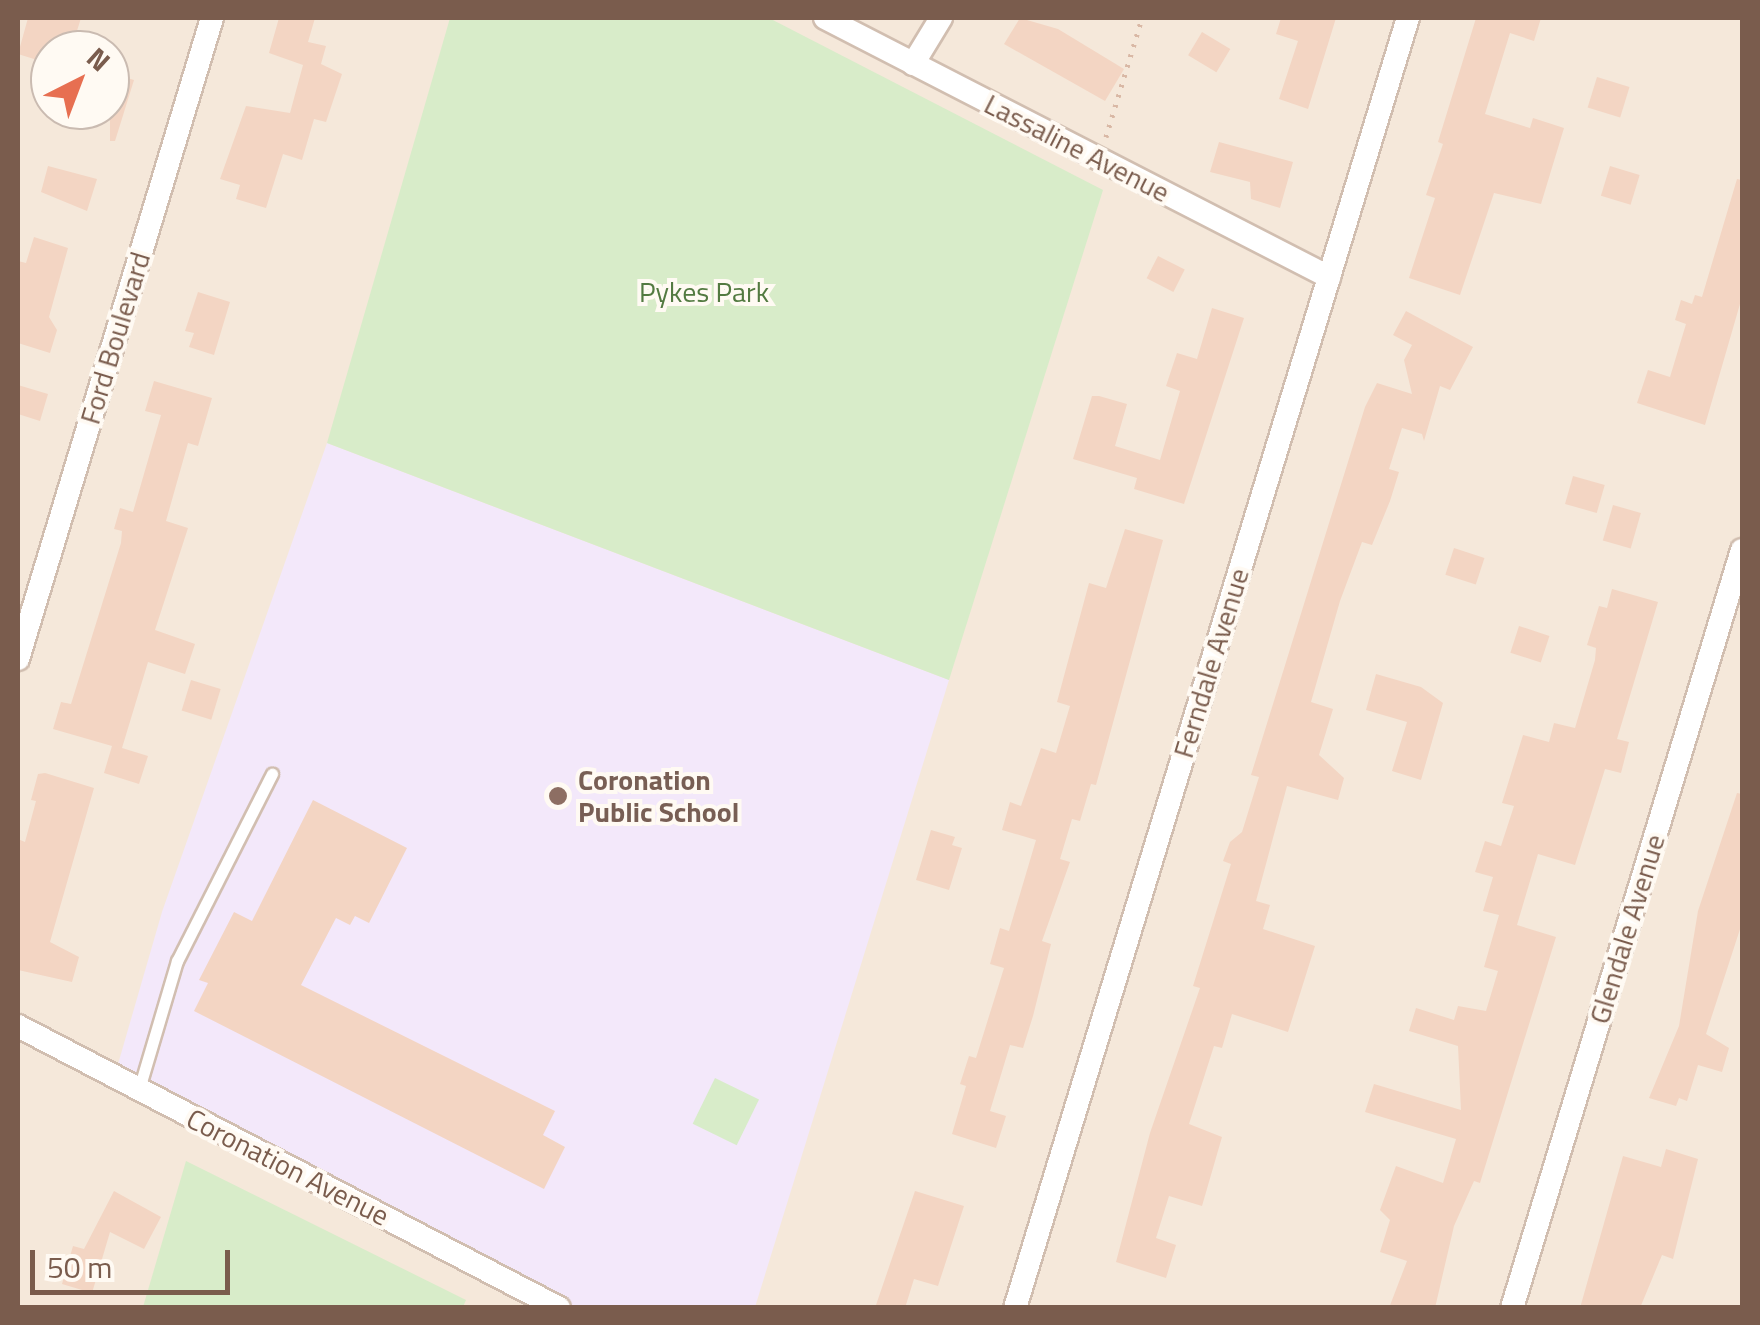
<!DOCTYPE html>
<style>
body{margin:0}
#map{position:relative;width:1760px;height:1325px;overflow:hidden;background:#fdf6ec;font-family:"Titillium Web",sans-serif}
div>[style]{position:absolute}
[style*='--x']{left:calc(var(--x)*1px);top:calc(var(--y)*1px);width:calc(var(--w)*1px);rotate:calc(var(--a)*1deg)}
.residential>*{inset:0;background:#f5e8da}
.education>*{inset:0;background:#f3e8fa}
.green>*{inset:0;background:#d8ecc9;transform-origin:0 0}
.building>*{inset:0;background:#f3d5c3;transform-origin:0 0}
.path>*{height:5px;margin-top:-2.5px;transform-origin:0;background:repeating-linear-gradient(90deg,#d9b8a5 0 2.5px,transparent 0 10.5px)}
.roads{filter:drop-shadow(2px 0 #d1beb0) drop-shadow(-2px 0 #d1beb0) drop-shadow(0 2px #d1beb0) drop-shadow(0 -2px #d1beb0)}
.lane>*{height:11px;margin:-5.5px;padding:0 5.5px;transform-origin:5.5px;border-radius:5.5px;background:#fff}
.street>*{height:22px;margin:-11px;padding:0 11px;transform-origin:11px;border-radius:11px;background:#fff}
.dots>*{width:28px;height:28px;translate:-50% -50%;box-sizing:border-box;border:5px solid #fffaf3;border-radius:50%}
span{translate:-50% -50%;white-space:nowrap;text-align:center;line-height:1.15;-webkit-text-stroke:8px #fffaf3;paint-order:stroke}
.street-label{font-size:28px;color:#7a5c4d}
.park-label{font-size:28px;color:#537a41}
.education-label{font-size:28px;color:#785e54;font-weight:700}
.left{translate:0 -50%;text-align:left}
.frame{position:absolute;inset:0;border:20px solid #7a5c4d;pointer-events:none}
.north{position:absolute;left:30px;top:30px;width:100px;height:100px;box-sizing:border-box;background:#fffaf3;border:2px solid #cabbb1;border-radius:50%;rotate:42deg;font-size:28px;font-weight:700;line-height:40px;text-align:center;color:#7a5c4d}
.north::after{content:'';display:block;margin:auto;width:35px;height:45px;background:#e76f51;clip-path:polygon(50% 0,100% 100%,50% 72%,0 100%)}
.scale{position:absolute;left:30px;top:1250px;width:200px;height:45px;box-sizing:border-box;border:5px solid #7a5c4d;border-top:0;padding-left:12px;font-size:30px;line-height:35px;white-space:nowrap;color:#7a5c4d;-webkit-text-stroke:8px #fffaf3;paint-order:stroke}
</style>
<div id="map">
<div class="residential">
<div style="clip-path:polygon(evenodd,18px 18px,1742px 18px,1742px 1307px,18px 1307px,18px 18px,50px 50px,110px 50px,110px 110px,50px 110px,50px 50px)"></div>
</div>
<div class="education">
<div style="clip-path:polygon(327px 443px,949px 680px,755px 1307px,559px 1307px,114px 1078px,162px 912px)"></div>
</div>
<div class="green">
<div style="clip-path:polygon(450px 18px,769px 18px,1103px 190px,949px 680px,327px 443px)"></div>
<div style="left:715px;top:1078px;width:49px;height:51px;rotate:26deg"></div>
<div style="clip-path:polygon(186px 1161px,466px 1300px,463px 1307px,143px 1307px)"></div>
</div>
<div class="building">
<div style="clip-path:polygon(28px 18px,81px 18px,71px 50px,50px 50px,50px 64px,18px 54px)"></div>
<div style="clip-path:polygon(279px 18px,315px 18px,308px 42px,326px 46px,321px 64px,342px 74px,326px 122px,314px 119px,302px 160px,283px 154px,266px 208px,236px 199px,240px 185px,220px 179px,246px 106px,290px 113px,303px 65px,269px 53px)"></div>
<div style="clip-path:polygon(1020px 18px,1058px 29px,1124px 69px,1105px 101px,1004px 44px)"></div>
<div style="clip-path:polygon(1281px 18px,1336px 18px,1308px 109px,1279px 99px,1298px 41px,1276px 34px)"></div>
<div style="clip-path:polygon(1476px 18px,1541px 18px,1534px 41px,1510px 33px,1485px 114px,1530px 128px,1533px 118px,1564px 128px,1541px 204px,1494px 193px,1460px 295px,1409px 278px,1435px 198px,1426px 195px,1443px 144px,1438px 142px)"></div>
<div style="left:1202px;top:32px;width:33px;height:27px;rotate:31deg"></div>
<div style="clip-path:polygon(110px 73px,134px 80px,115px 141px,110px 141px)"></div>
<div style="left:1597px;top:77px;width:34px;height:32px;rotate:17deg"></div>
<div style="clip-path:polygon(1219px 142px,1293px 162px,1280px 208px,1251px 199px,1250px 182px,1210px 172px)"></div>
<div style="clip-path:polygon(48px 166px,97px 179px,87px 211px,41px 192px)"></div>
<div style="left:1610px;top:166px;width:31px;height:31px;rotate:17deg"></div>
<div style="clip-path:polygon(1737px 179px,1742px 180px,1742px 297px,1705px 425px,1637px 403px,1648px 370px,1670px 377px,1686px 324px,1675px 320px,1681px 300px,1692px 304px,1695px 295px,1702px 297px)"></div>
<div style="clip-path:polygon(34px 237px,68px 248px,49px 317px,57px 330px,50px 353px,18px 343px,18px 261px,26px 263px)"></div>
<div style="left:1158px;top:256px;width:30px;height:25px;rotate:27deg"></div>
<div style="clip-path:polygon(198px 292px,230px 302px,214px 355px,189px 347px,194px 333px,185px 331px)"></div>
<div style="clip-path:polygon(1212px 308px,1244px 318px,1184px 504px,1134px 489px,1137px 478px,1073px 459px,1092px 396px,1099px 396px,1127px 404px,1115px 446px,1160px 460px,1180px 391px,1166px 386px,1177px 353px,1197px 359px)"></div>
<div style="clip-path:polygon(1406px 311px,1473px 347px,1450px 390px,1440px 386px,1424px 441px,1422px 434px,1402px 428px,1389px 469px,1399px 472px,1390px 501px,1372px 545px,1362px 542px,1340px 601px,1311px 702px,1333px 709px,1319px 755px,1344px 778px,1338px 800px,1287px 786px,1256px 901px,1270px 905px,1263px 929px,1315px 946px,1288px 1032px,1232px 1014px,1222px 1048px,1214px 1046px,1189px 1124px,1222px 1137px,1202px 1206px,1169px 1196px,1156px 1238px,1176px 1245px,1166px 1278px,1116px 1262px,1150px 1133px,1200px 988px,1193px 986px,1231px 864px,1223px 861px,1230px 842px,1242px 832px,1259px 777px,1251px 775px,1365px 407px,1377px 383px,1412px 394px,1404px 360px,1412px 345px,1393px 335px)"></div>
<div style="clip-path:polygon(154px 381px,212px 398px,198px 446px,188px 443px,166px 521px,188px 528px,155px 630px,195px 644px,185px 674px,148px 662px,122px 748px,148px 756px,139px 784px,104px 773px,112px 746px,53px 729px,61px 702px,71px 704px,121px 543px,122px 531px,114px 529px,120px 508px,133px 512px,161px 415px,145px 411px)"></div>
<div style="clip-path:polygon(18px 385px,48px 394px,40px 421px,18px 414px)"></div>
<div style="left:1573px;top:476px;width:33px;height:29px;rotate:16deg"></div>
<div style="left:1613px;top:505px;width:29px;height:37px;rotate:16deg"></div>
<div style="clip-path:polygon(1125px 529px,1163px 540px,1096px 785px,1091px 784px,1080px 821px,1072px 819px,1060px 859px,1070px 862px,1042px 941px,1051px 944px,1033px 1016px,1023px 1048px,1010px 1045px,990px 1111px,1006px 1116px,996px 1148px,952px 1134px,966px 1086px,960px 1084px,969px 1056px,976px 1058px,1004px 968px,990px 964px,1000px 928px,1009px 931px,1036px 840px,1002px 830px,1010px 802px,1021px 806px,1041px 748px,1056px 753px,1070px 706px,1057px 702px,1089px 583px,1106px 588px)"></div>
<div style="left:1454px;top:548px;width:32px;height:28px;rotate:18deg"></div>
<div style="clip-path:polygon(1612px 589px,1658px 602px,1617px 739px,1629px 742px,1621px 773px,1605px 769px,1575px 865px,1538px 854px,1517px 925px,1556px 937px,1480px 1183px,1474px 1181px,1454px 1226px,1435px 1308px,1389px 1308px,1407px 1261px,1380px 1252px,1390px 1220px,1380px 1210px,1396px 1166px,1443px 1183px,1456px 1139px,1365px 1112px,1374px 1084px,1461px 1110px,1458px 1046px,1409px 1031px,1416px 1008px,1454px 1020px,1458px 1006px,1486px 1011px,1498px 971px,1484px 967px,1499px 915px,1483px 911px,1493px 877px,1475px 872px,1485px 841px,1501px 846px,1514px 806px,1502px 803px,1523px 735px,1549px 742px,1554px 723px,1575px 728px,1595px 660px,1596px 648px,1587px 645px,1599px 606px,1607px 608px)"></div>
<div style="left:1519px;top:626px;width:32px;height:28px;rotate:18deg"></div>
<div style="clip-path:polygon(1376px 674px,1421px 687px,1443px 703px,1421px 780px,1392px 771px,1407px 722px,1366px 710px)"></div>
<div style="left:191px;top:680px;width:31px;height:32px;rotate:17deg"></div>
<div style="clip-path:polygon(45px 773px,94px 788px,50px 942px,79px 957px,72px 982px,18px 970px,18px 839px,25px 842px,36px 801px,31px 800px,38px 774px)"></div>
<div style="clip-path:polygon(1737px 793px,1742px 794px,1742px 923px,1706px 1034px,1729px 1048px,1722px 1072px,1698px 1065px,1687px 1101px,1679px 1098px,1676px 1106px,1649px 1098px,1679px 1026px,1698px 911px)"></div>
<div style="clip-path:polygon(313px 800px,407px 848px,369px 923px,355px 916px,350px 925px,336px 918px,301px 985px,555px 1111px,543px 1135px,565px 1147px,544px 1189px,194px 1011px,208px 983px,199px 980px,234px 912px,252px 921px)"></div>
<div style="clip-path:polygon(931px 830px,955px 837px,952px 845px,962px 848px,949px 890px,916px 880px)"></div>
<div style="clip-path:polygon(1666px 1149px,1698px 1159px,1673px 1259px,1662px 1255px,1640px 1308px,1580px 1308px,1623px 1156px,1661px 1167px)"></div>
<div style="clip-path:polygon(114px 1191px,161px 1217px,144px 1249px,110px 1232px,92px 1293px,62px 1284px,73px 1246px,84px 1249px)"></div>
<div style="clip-path:polygon(915px 1191px,964px 1206px,938px 1286px,914px 1279px,905px 1308px,875px 1308px)"></div>
</div>
<div class="path">
<div style="--x:1106;--y:137;--w:124;--a:-73.2"></div>
</div>
<div class="roads">
<div class="lane">
<div style="--x:139;--y:1089;--w:134;--a:-73.5"></div>
<div style="--x:177;--y:961;--w:210;--a:-63.1"></div>
</div>
<div class="street">
<div style="--x:825;--y:18;--w:567;--a:27.2"></div>
<div style="--x:913;--y:64;--w:54;--a:-58.7"></div>
<div style="--x:18;--y:659;--w:670;--a:-73.16"></div>
<div style="--x:18;--y:1026;--w:610;--a:27.53"></div>
<div style="--x:1015;--y:1308;--w:1349;--a:-73.06"></div>
<div style="--x:1512;--y:1308;--w:792;--a:-73.12"></div>
</div>
</div>
<div class="dots">
<div style="left:558px;top:796px;background:#8d6e63"></div>
</div>
<div class="street-label">
<span style="left:1077px;top:148px;rotate:27deg">Lassaline Avenue</span>
<span style="left:115px;top:338px;rotate:-73deg">Ford Boulevard</span>
<span style="left:1211px;top:663px;rotate:-73deg">Ferndale Avenue</span>
<span style="left:1627px;top:929px;rotate:-73deg">Glendale Avenue</span>
<span style="left:288px;top:1167px;rotate:27deg">Coronation Avenue</span>
</div>
<div class="park-label">
<span style="left:704px;top:292px">Pykes Park</span>
</div>
<div class="education-label">
<span class="left" style="left:578px;top:796px">Coronation<br>Public School</span>
</div>
<div class="frame"></div>
<div class="north">N</div>
<div class="scale">50 m</div>
</div>
